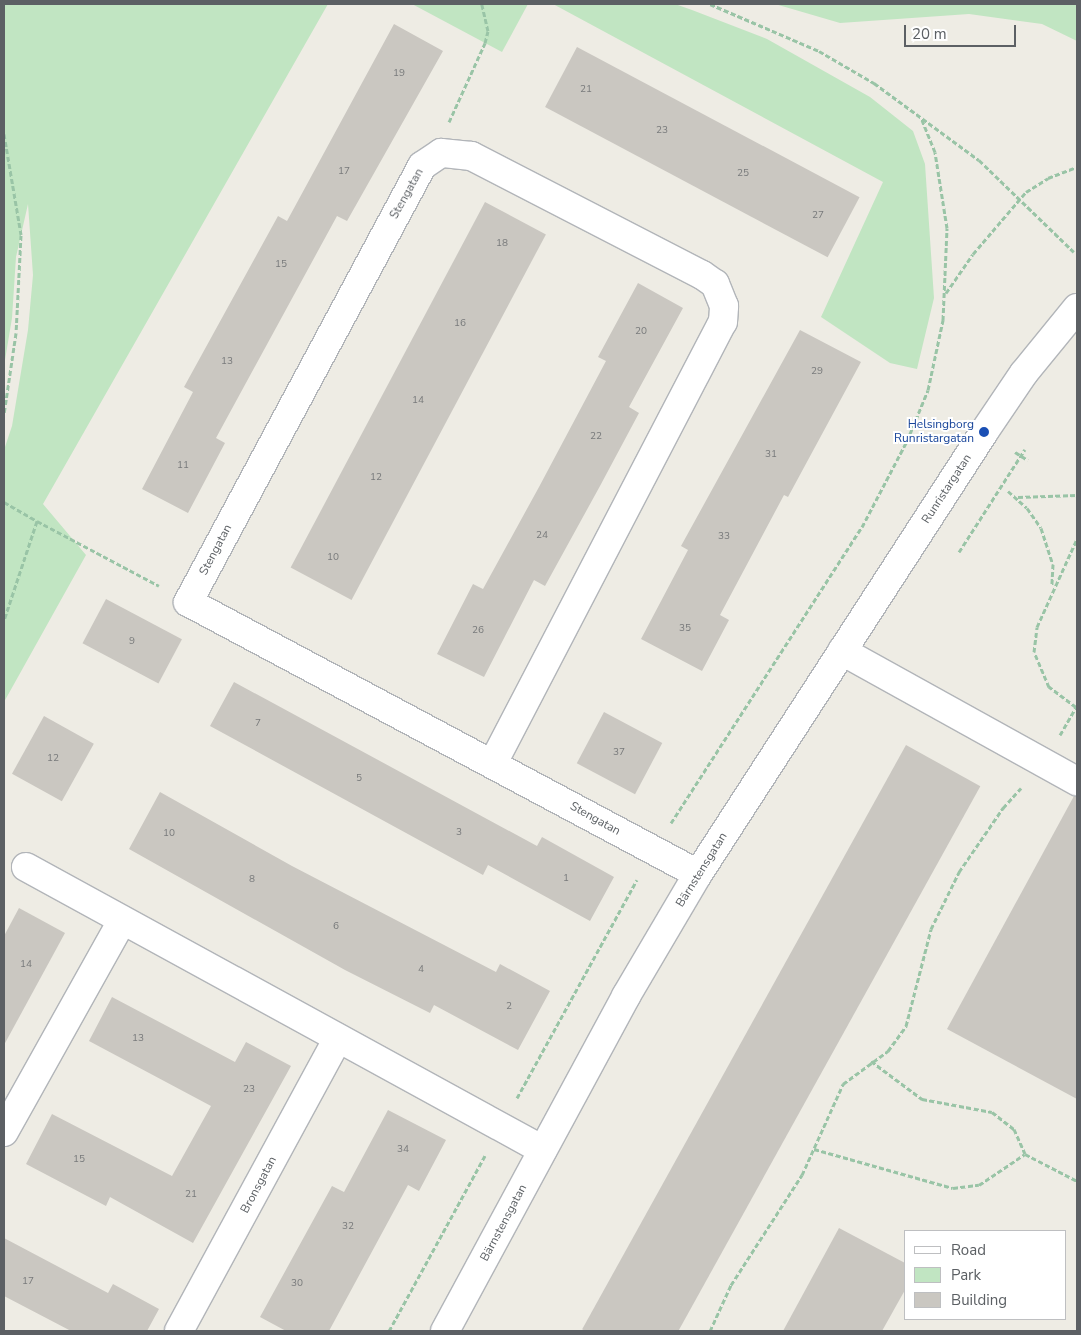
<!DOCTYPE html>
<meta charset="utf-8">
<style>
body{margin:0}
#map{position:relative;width:1081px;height:1335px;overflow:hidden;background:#eeece4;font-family:"Nunito Sans",sans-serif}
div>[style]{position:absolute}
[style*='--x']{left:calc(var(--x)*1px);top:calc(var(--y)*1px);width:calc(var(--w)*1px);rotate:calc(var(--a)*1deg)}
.green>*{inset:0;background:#c1e5c2}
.building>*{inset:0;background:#cac7c1;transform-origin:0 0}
.path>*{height:3px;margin-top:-1.5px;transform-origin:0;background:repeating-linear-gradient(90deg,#99c4a6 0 5px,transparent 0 7.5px)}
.roads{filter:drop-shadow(1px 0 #b2b5b9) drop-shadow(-1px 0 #b2b5b9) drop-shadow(0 1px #b2b5b9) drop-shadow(0 -1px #b2b5b9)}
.minor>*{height:28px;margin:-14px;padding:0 14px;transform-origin:14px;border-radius:14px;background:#fff}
.dots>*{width:14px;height:14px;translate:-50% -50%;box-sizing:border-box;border:2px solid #fff;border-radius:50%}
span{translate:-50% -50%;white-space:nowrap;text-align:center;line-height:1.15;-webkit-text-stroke:4px #fff;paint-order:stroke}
.number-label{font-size:10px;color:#787a7b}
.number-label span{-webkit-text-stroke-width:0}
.street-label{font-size:12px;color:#5c6064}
.transit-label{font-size:12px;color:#164399}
.right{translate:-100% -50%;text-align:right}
.frame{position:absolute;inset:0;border:5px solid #5c6064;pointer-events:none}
.legend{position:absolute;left:904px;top:1230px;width:162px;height:90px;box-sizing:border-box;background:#fff;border:1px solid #bebfc1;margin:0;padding:6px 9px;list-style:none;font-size:15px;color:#5c6064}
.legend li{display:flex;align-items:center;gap:10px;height:25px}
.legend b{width:25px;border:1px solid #bebfc1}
.scale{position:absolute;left:904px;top:25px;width:112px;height:22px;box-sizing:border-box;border:2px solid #5c6064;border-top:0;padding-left:6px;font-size:15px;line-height:18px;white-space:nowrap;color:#5c6064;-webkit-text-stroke:4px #fff;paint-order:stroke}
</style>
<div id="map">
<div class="green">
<div style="clip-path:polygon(4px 4px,328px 4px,43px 504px,86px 555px,4px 702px,4px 450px,12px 426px,28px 330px,33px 275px,28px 204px,16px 257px,12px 318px,4px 366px)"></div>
<div style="clip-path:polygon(412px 4px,528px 4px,502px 52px)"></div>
<div style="clip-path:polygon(553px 4px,675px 4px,692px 10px,767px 39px,870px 97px,913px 131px,925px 164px,934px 298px,917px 369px,890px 363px,821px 317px,883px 182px)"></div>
<div style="clip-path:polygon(775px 4px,1077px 4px,1077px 41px,1042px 24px,969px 14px,840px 23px)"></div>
</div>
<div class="building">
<div style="clip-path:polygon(394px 24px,443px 51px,347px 221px,337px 216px,216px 438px,225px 443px,188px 513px,142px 489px,193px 392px,184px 387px,278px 216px,287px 221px)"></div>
<div style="left:577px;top:47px;width:320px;height:68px;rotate:28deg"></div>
<div style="left:485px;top:202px;width:69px;height:414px;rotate:28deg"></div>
<div style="clip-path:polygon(638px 283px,683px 308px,629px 407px,639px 413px,600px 486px,545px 586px,534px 580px,484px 677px,437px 654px,473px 584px,483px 589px,539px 487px,606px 361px,598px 357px)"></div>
<div style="clip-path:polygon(800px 330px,861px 362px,788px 497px,784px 495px,720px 615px,729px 620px,702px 671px,641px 639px,688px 550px,681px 546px)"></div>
<div style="left:106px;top:599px;width:86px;height:50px;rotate:28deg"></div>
<div style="clip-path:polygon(234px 682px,537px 846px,542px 837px,614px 877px,590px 921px,488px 865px,483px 875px,210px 726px)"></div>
<div style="left:604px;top:712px;width:66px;height:58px;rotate:28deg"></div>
<div style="left:44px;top:716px;width:57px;height:66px;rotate:29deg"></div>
<div style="left:906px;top:745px;width:85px;height:668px;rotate:29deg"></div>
<div style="clip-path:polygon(160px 792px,292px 866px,496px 972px,500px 964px,550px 991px,518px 1050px,434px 1005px,430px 1013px,345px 970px,129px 849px)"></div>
<div style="clip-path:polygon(1074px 796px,1077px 797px,1077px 1099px,947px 1029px)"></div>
<div style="clip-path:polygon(19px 908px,65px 933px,4px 1045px,4px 936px)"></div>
<div style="clip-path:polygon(112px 997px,235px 1062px,246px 1042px,291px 1066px,193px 1243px,110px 1197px,106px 1206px,26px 1164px,52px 1114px,172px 1176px,211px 1106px,89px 1041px)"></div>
<div style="clip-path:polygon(388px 1110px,446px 1140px,419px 1191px,408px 1185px,329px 1331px,286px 1331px,260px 1317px,332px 1186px,344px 1192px)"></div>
<div style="clip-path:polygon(839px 1228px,905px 1263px,905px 1290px,882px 1331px,783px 1331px)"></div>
<div style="clip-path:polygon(4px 1238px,108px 1293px,113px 1284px,159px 1309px,147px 1331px,71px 1331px,4px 1296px)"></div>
</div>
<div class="path">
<div style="--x:710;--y:4;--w:119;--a:23.3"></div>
<div style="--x:819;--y:51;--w:64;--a:30.2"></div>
<div style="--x:874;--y:83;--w:130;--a:36.3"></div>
<div style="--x:979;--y:160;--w:132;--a:44.1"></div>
<div style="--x:449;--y:122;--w:87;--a:-65.5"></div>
<div style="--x:485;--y:43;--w:12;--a:-76"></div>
<div style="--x:488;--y:31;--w:28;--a:-103"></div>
<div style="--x:4;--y:134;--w:102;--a:80.4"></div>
<div style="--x:21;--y:235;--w:98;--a:92.9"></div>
<div style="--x:16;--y:333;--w:82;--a:98.4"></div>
<div style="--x:946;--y:293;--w:47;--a:-55.3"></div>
<div style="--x:973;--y:254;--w:82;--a:-49.5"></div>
<div style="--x:1026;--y:192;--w:26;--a:-32"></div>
<div style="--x:1048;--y:178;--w:31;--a:-21"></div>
<div style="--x:1015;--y:452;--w:15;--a:32"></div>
<div style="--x:1008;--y:491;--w:25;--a:42"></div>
<div style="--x:1027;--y:508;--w:24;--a:55"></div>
<div style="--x:1041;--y:528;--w:38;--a:72"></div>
<div style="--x:1053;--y:564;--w:21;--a:93"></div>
<div style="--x:1018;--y:497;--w:59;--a:-1.9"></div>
<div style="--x:4;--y:502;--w:38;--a:30"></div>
<div style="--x:37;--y:521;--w:104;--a:108.4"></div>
<div style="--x:37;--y:521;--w:138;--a:28"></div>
<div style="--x:959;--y:552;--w:122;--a:-57.3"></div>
<div style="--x:1076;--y:707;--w:34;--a:-143"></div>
<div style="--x:1049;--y:687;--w:38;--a:-113"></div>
<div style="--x:1034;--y:652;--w:25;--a:-83"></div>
<div style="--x:1037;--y:627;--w:97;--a:-65.6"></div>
<div style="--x:1060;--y:735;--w:32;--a:-60"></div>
<div style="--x:671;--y:823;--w:352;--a:-57.2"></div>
<div style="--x:862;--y:527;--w:97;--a:-62.4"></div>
<div style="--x:907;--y:441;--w:55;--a:-67.6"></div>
<div style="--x:928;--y:390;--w:72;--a:-77.9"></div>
<div style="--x:943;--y:320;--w:92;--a:-87.5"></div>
<div style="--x:947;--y:228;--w:77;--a:-99"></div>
<div style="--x:935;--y:152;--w:37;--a:-112"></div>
<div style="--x:871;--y:1061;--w:64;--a:36.7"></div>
<div style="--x:922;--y:1099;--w:71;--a:10.5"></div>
<div style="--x:992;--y:1112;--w:28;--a:38"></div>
<div style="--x:1014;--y:1129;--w:27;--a:66"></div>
<div style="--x:1025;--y:1154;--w:59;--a:27.4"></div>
<div style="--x:517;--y:1098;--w:249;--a:-61.2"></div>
<div style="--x:814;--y:1149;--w:144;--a:15.7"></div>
<div style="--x:953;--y:1188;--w:26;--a:-7"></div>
<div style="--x:979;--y:1185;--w:55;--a:-34"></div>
<div style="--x:389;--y:1331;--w:200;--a:-61.3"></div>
<div style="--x:710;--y:1331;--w:51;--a:-65.5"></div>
<div style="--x:731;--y:1285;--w:131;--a:-57.2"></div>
<div style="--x:802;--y:1175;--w:100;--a:-65.7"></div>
<div style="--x:843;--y:1084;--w:56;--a:-36.3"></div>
<div style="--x:888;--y:1051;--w:31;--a:-54"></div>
<div style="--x:906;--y:1026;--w:100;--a:-75.5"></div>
<div style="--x:931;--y:929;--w:64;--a:-63.8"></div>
<div style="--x:959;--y:872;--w:78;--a:-55.5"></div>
<div style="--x:1003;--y:808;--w:27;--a:-48"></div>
</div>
<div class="roads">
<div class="minor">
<div style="--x:842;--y:651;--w:269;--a:29"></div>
<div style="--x:493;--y:763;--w:497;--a:-62.5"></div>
<div style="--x:723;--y:322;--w:16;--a:-86"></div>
<div style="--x:724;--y:306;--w:24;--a:-112"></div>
<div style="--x:715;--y:284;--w:16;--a:-145"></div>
<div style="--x:702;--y:275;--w:260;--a:-152.7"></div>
<div style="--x:471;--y:156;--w:30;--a:-174"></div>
<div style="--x:441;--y:153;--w:23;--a:146"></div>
<div style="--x:422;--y:166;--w:495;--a:118.2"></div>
<div style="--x:188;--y:602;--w:578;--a:28.07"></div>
<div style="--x:26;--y:867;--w:589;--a:28.7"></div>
<div style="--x:4;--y:1132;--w:242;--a:-60.8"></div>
<div style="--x:179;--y:1331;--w:333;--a:-61.5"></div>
<div style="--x:445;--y:1331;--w:381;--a:-61.6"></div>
<div style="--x:626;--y:996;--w:142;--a:-59.5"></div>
<div style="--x:698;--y:874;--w:526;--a:-57.09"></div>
<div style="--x:984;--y:432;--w:71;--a:-55.9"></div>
<div style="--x:1024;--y:373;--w:84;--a:-50.8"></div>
</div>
</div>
<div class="dots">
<div style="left:984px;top:432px;background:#1a4fb4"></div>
</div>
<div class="number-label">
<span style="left:399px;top:74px">19</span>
<span style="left:586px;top:90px">21</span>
<span style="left:662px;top:131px">23</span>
<span style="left:344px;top:172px">17</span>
<span style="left:743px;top:174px">25</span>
<span style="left:818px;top:216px">27</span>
<span style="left:502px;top:244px">18</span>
<span style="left:281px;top:265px">15</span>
<span style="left:460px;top:324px">16</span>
<span style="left:641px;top:332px">20</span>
<span style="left:227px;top:362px">13</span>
<span style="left:817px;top:372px">29</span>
<span style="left:418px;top:401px">14</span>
<span style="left:596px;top:437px">22</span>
<span style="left:771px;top:455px">31</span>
<span style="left:183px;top:466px">11</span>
<span style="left:376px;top:478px">12</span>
<span style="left:542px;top:536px">24</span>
<span style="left:724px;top:537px">33</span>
<span style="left:333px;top:558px">10</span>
<span style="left:685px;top:629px">35</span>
<span style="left:478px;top:631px">26</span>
<span style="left:132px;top:642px">9</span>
<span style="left:258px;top:724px">7</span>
<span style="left:619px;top:753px">37</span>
<span style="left:53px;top:759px">12</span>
<span style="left:359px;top:779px">5</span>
<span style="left:459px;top:833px">3</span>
<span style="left:169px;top:834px">10</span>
<span style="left:566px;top:879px">1</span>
<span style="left:252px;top:880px">8</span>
<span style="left:336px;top:927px">6</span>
<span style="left:26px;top:965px">14</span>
<span style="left:421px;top:970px">4</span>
<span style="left:509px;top:1007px">2</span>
<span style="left:138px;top:1039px">13</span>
<span style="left:249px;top:1090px">23</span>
<span style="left:403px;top:1150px">34</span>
<span style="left:79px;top:1160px">15</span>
<span style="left:191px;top:1195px">21</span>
<span style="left:348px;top:1227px">32</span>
<span style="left:28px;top:1282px">17</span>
<span style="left:297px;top:1284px">30</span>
</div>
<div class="street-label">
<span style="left:407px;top:194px;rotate:-61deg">Stengatan</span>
<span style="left:947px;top:489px;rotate:-57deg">Runristargatan</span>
<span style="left:216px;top:550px;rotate:-62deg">Stengatan</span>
<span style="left:595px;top:819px;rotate:29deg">Stengatan</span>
<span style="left:702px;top:870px;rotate:-58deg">Bärnstensgatan</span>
<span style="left:259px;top:1185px;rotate:-62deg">Bronsgatan</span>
<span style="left:504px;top:1223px;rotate:-62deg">Bärnstensgatan</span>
</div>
<div class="transit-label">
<span class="right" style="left:974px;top:432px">Helsingborg<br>Runristargatan</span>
</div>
<div class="frame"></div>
<ul class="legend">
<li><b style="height:6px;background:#fff"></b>Road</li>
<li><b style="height:14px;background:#c1e5c2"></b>Park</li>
<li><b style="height:14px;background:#cac7c1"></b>Building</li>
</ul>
<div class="scale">20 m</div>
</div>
